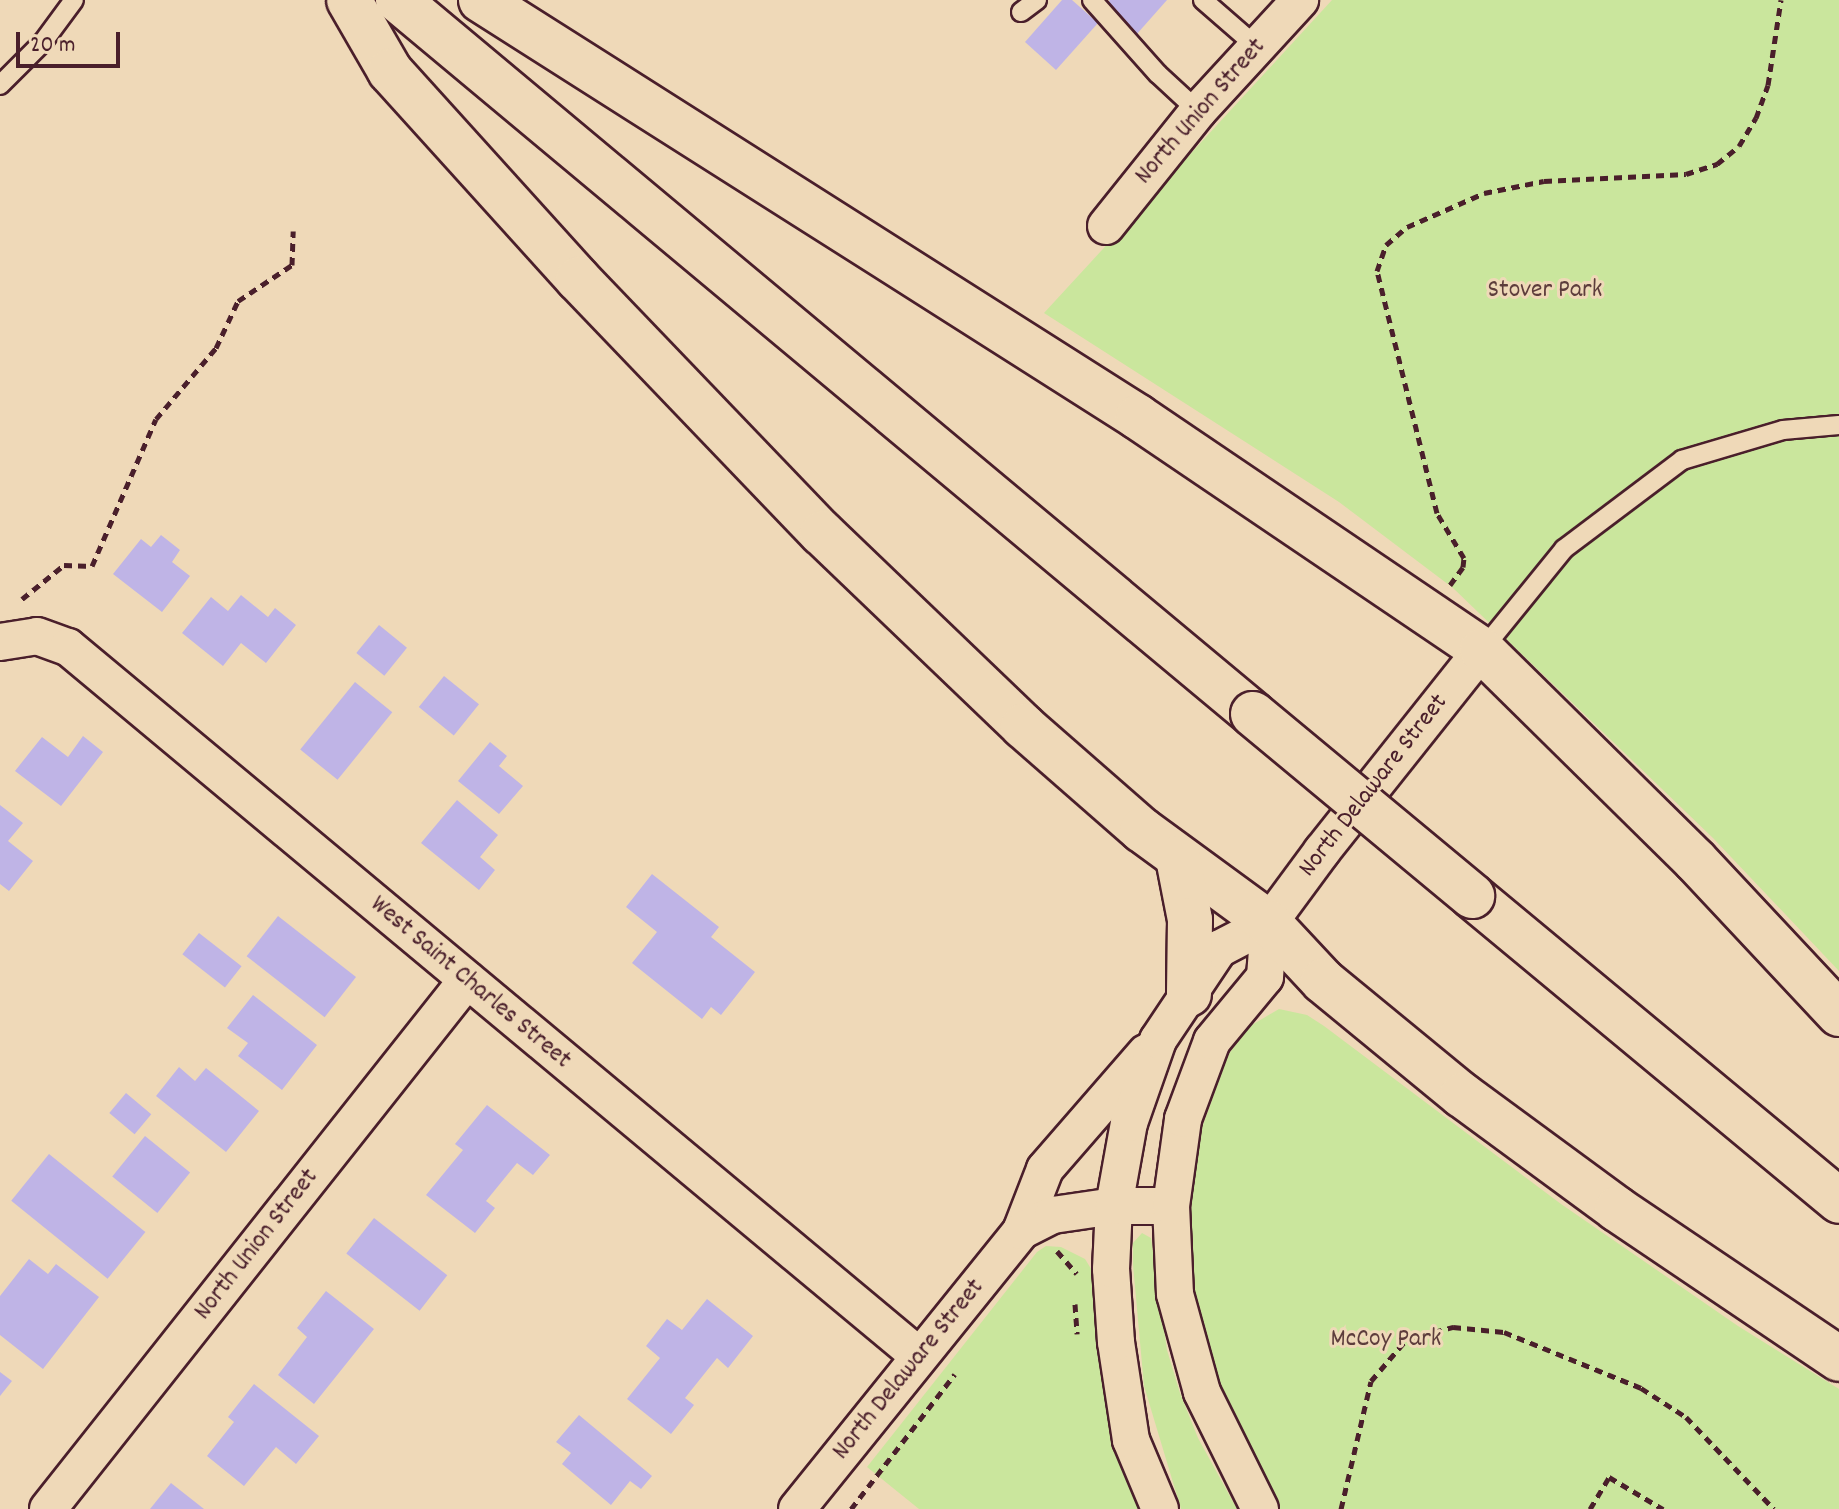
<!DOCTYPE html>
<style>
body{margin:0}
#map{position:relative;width:1839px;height:1509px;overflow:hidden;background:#efd9b8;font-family:Dekko,sans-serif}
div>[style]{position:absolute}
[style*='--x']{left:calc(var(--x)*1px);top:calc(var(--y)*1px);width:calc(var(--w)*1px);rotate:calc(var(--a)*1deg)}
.green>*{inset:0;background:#cae69d}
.building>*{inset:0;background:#bfb4e6;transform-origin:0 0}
.path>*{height:5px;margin-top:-2.5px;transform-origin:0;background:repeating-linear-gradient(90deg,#4a1f2b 0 8px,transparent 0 14px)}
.roads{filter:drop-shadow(2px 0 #4a1f2b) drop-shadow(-2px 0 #4a1f2b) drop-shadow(0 2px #4a1f2b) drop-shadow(0 -2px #4a1f2b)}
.service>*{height:18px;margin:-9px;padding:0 9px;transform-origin:9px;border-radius:9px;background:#efd9b8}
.minor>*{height:36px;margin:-18px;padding:0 18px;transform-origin:18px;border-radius:18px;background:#efd9b8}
.primary>*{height:44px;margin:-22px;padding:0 22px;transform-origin:22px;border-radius:22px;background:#efd9b8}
.bridges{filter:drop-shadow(2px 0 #4a1f2b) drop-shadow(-2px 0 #4a1f2b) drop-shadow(0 2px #4a1f2b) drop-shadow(0 -2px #4a1f2b)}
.primary-bridge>*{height:44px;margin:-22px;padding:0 22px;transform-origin:22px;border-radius:22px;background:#efd9b8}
span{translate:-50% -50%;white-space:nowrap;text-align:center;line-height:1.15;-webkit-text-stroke:6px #efd9b8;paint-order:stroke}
.street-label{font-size:26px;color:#4a1f2b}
.park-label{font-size:26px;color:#5d3d3c}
.scale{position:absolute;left:16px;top:32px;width:104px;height:36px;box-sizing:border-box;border:4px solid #4a1f2b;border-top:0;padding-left:10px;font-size:24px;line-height:28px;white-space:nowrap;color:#4a1f2b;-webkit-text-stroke:6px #efd9b8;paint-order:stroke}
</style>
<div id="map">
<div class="green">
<div style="clip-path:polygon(1332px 0,1839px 0,1839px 971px,1713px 838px,1453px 588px,1339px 502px,1044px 313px)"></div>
<div style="clip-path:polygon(1279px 1009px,1307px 1015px,1324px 1026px,1561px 1204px,1738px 1326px,1839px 1389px,1839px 1509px,1279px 1509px,1210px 1362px,1195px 1306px,1189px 1228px,1198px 1139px,1228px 1055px,1250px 1026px)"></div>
<div style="clip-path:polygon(1142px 1233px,1151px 1238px,1167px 1350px,1180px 1393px,1198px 1438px,1237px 1509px,1181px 1509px,1144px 1386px,1133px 1265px,1133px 1243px)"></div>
<div style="clip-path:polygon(1046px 1246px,1061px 1247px,1085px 1259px,1098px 1280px,1145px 1509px,919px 1509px,867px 1467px,1037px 1252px)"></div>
</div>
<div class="building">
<div style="clip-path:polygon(1062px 0,1072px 0,1098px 23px,1056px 70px,1025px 42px)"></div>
<div style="clip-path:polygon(1110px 0,1167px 0,1136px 35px,1104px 7px)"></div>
<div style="clip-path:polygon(161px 535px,180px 550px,172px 562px,190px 576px,162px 612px,113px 574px,141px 539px,151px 547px)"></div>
<div style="clip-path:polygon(241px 595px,268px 617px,275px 608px,296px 625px,266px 663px,241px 643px,223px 666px,182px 633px,211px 597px,228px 611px)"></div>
<div style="left:379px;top:625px;width:36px;height:36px;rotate:39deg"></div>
<div style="left:444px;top:676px;width:45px;height:40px;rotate:39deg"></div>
<div style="left:355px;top:682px;width:48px;height:87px;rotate:39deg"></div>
<div style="clip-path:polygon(83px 736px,103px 752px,61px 806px,15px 771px,42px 737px,68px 757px)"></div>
<div style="clip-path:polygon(490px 742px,507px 756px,499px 766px,523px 786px,499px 814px,458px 781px)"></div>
<div style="clip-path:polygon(457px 800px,498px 835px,480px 857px,495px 870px,479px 890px,421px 843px)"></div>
<div style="clip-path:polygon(0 805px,23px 823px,8px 841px,33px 861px,9px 891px,0 884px)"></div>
<div style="clip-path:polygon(652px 874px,719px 927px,711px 937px,755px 972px,721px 1015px,711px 1007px,702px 1019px,632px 963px,657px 932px,626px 907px)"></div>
<div style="left:278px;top:916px;width:99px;height:51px;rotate:38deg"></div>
<div style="left:199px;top:933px;width:54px;height:27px;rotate:38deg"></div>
<div style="clip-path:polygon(253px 995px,317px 1045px,282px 1090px,238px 1056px,248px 1043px,227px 1028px)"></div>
<div style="clip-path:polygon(179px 1067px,195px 1081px,206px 1068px,259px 1111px,226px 1152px,156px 1096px)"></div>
<div style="left:126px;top:1093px;width:33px;height:26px;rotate:40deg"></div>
<div style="clip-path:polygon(487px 1105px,550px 1155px,533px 1175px,517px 1163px,486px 1201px,495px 1208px,475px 1233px,426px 1195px,463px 1150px,455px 1144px)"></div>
<div style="left:145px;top:1136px;width:58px;height:52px;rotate:39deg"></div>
<div style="left:49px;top:1154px;width:124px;height:60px;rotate:39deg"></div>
<div style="left:374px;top:1218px;width:93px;height:45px;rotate:38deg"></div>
<div style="clip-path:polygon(29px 1259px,48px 1274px,56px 1264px,99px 1297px,43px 1369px,0 1335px,0 1296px)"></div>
<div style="clip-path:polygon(326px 1291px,374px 1329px,314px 1404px,278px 1375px,307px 1337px,297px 1328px)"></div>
<div style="clip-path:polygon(707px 1299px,753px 1336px,728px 1368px,717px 1358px,685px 1398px,694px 1405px,671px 1434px,627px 1399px,660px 1358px,646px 1346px,667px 1319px,682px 1330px)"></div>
<div style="clip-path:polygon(0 1372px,12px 1381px,0 1396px)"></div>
<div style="clip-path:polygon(254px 1384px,319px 1436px,296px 1464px,276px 1447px,244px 1486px,207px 1456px,234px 1422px,228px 1417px)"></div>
<div style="clip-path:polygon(579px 1415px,652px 1476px,641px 1489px,630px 1481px,611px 1505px,562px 1464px,571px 1453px,556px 1442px)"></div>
<div style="clip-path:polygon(171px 1483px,204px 1509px,150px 1509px)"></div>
</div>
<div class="path">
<div style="--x:1450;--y:585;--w:22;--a:-54"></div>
<div style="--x:1463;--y:567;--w:9;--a:-84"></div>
<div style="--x:1464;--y:558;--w:52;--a:-121"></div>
<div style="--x:1437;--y:513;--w:249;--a:-103.9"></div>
<div style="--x:1377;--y:271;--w:28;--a:-71"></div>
<div style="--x:1386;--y:245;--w:28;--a:-41"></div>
<div style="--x:1407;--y:227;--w:84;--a:-23.8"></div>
<div style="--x:1484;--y:193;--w:61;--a:-11.3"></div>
<div style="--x:1544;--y:181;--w:142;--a:-2.8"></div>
<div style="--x:1686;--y:174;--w:33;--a:-18"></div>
<div style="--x:1717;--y:164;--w:28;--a:-39"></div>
<div style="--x:1739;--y:146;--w:33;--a:-59"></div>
<div style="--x:1756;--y:118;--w:35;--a:-70"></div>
<div style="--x:1768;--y:85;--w:86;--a:-81.3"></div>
<div style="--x:22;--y:599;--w:54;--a:-39"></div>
<div style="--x:64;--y:565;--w:28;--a:2"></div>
<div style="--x:92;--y:566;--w:160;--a:-66.5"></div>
<div style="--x:156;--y:419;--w:93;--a:-49.8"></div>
<div style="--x:216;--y:348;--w:52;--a:-64.9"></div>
<div style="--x:238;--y:301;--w:65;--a:-33.7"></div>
<div style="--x:292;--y:265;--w:34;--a:-88"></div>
<div style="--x:1057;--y:1251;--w:30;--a:49"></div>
<div style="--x:1075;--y:1304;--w:30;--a:86"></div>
<div style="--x:851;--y:1509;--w:170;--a:-52.4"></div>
<div style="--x:1341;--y:1509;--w:131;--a:-76.8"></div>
<div style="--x:1371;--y:1381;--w:55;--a:-49.4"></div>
<div style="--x:1407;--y:1339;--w:48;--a:-14.6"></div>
<div style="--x:1453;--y:1327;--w:51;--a:5.6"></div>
<div style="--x:1504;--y:1332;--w:148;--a:22.2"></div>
<div style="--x:1641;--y:1388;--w:54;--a:32.8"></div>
<div style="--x:1686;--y:1417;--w:127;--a:46.3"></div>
<div style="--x:1590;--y:1509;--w:37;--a:-59"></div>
<div style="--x:1609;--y:1477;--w:63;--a:30.7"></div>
</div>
<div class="roads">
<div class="service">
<div style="--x:1092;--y:0;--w:99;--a:48.3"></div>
<div style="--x:1158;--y:74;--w:54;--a:42.8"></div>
<div style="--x:1203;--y:0;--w:72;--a:41"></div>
<div style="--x:1021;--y:12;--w:20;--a:-37"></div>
<div style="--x:0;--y:85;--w:61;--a:-45"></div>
<div style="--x:43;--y:42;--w:52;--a:-53.6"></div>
<div style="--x:1482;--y:650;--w:130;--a:-50.9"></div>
<div style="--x:1564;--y:549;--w:148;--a:-37"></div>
<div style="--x:1682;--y:460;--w:105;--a:-16.5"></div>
<div style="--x:1783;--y:430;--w:56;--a:-5.1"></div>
</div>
<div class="minor">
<div style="--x:1106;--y:226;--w:147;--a:-51.3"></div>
<div style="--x:1198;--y:111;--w:151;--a:-47.4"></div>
<div style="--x:0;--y:642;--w:37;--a:-9"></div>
<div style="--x:37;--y:636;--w:33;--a:20"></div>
<div style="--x:68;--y:647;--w:1108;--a:39.8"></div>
<div style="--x:1021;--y:1231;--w:66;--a:-68.8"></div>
<div style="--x:1045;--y:1169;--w:154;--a:-49"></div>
<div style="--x:48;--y:1509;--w:675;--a:-51.62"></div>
<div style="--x:797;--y:1509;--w:357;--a:-51.1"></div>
<div style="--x:1021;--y:1231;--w:36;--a:-27"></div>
<div style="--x:1053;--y:1215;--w:62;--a:-8.4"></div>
<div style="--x:1114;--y:1206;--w:57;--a:0"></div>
<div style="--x:1160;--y:1509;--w:75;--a:-112.8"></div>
<div style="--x:1131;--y:1440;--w:99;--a:-98.7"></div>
<div style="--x:1116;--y:1342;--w:73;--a:-93.9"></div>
<div style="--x:1111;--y:1269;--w:63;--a:-87.3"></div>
<div style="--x:1114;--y:1206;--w:84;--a:-79.8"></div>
<div style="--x:1129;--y:1123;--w:88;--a:-70.7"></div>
<div style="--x:1158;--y:1040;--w:110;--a:-56.2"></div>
<div style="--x:1219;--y:949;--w:56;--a:-27.5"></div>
<div style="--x:1269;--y:923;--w:89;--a:-53.6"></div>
<div style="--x:1322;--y:851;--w:257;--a:-51.5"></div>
<div style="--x:1260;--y:1509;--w:131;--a:-116.4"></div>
<div style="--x:1202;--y:1392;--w:102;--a:-105.4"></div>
<div style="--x:1175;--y:1294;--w:88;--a:-92.6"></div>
<div style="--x:1171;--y:1206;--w:88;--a:-82.1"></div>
<div style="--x:1183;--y:1119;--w:83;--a:-69.6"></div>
<div style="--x:1212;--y:1041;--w:83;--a:-50.4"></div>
<div style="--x:1265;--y:977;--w:54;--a:-85.8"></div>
</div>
<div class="primary">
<div style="--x:349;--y:0;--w:82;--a:60"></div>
<div style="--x:390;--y:71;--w:280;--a:47.9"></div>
<div style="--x:578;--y:279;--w:352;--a:46.2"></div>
<div style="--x:822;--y:533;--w:279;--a:43.8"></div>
<div style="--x:1023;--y:726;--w:158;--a:41.2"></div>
<div style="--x:1142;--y:830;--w:157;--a:36.2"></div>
<div style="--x:1269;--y:923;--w:79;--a:47"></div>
<div style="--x:1323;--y:981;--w:180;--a:39.4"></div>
<div style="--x:1462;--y:1095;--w:192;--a:36.3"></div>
<div style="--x:1617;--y:1209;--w:268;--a:34"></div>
<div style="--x:398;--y:0;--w:1114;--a:39.86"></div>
<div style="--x:481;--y:0;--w:778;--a:32.4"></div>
<div style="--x:1138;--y:417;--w:415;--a:34.1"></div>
<div style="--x:1482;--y:650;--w:299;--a:44.6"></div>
<div style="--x:1695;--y:860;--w:211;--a:46.9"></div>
<div style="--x:1178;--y:858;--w:63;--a:79"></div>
<div style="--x:1190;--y:920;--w:74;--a:90.8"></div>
<div style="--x:1472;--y:896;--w:477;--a:39.7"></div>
</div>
</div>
<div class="bridges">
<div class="primary-bridge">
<div style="--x:1253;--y:714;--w:285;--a:39.7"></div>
</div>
</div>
<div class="street-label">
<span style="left:1201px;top:112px;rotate:-49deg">North Union Street</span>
<span style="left:1374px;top:786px;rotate:-52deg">North Delaware Street</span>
<span style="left:470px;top:983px;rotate:40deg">West Saint Charles Street</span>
<span style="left:257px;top:1245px;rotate:-52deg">North Union Street</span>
<span style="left:909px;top:1370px;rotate:-51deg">North Delaware Street</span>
</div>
<div class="park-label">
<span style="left:1545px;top:291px">Stover Park</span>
<span style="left:1386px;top:1340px">McCoy Park</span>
</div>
<div class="scale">20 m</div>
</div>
